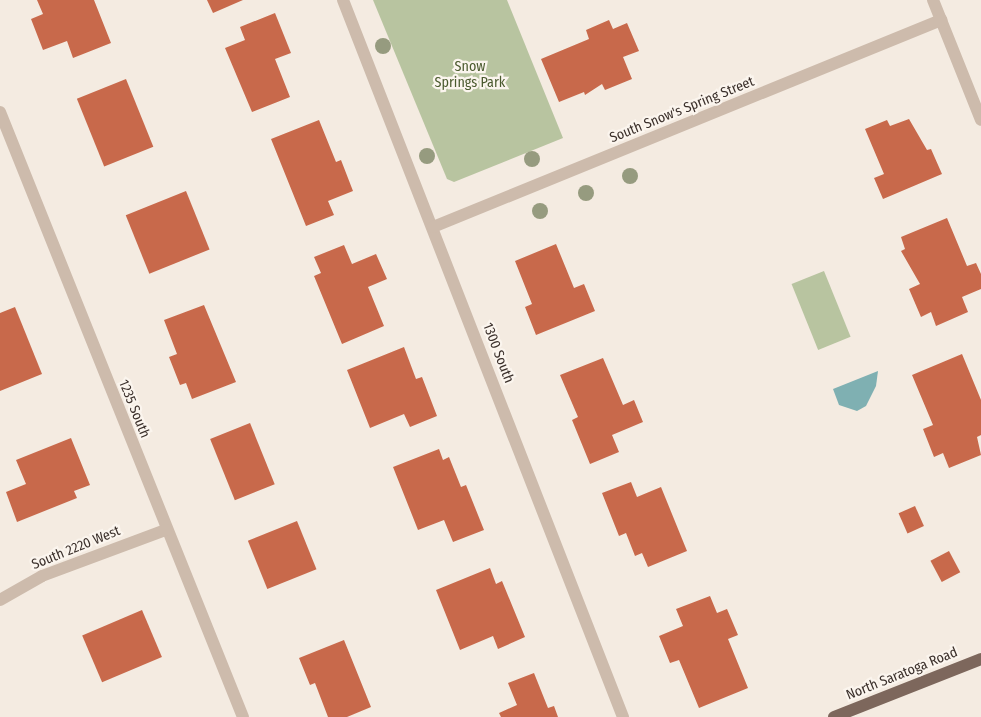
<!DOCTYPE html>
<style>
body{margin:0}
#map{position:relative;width:981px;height:717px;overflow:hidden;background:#f4ebe1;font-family:"Fira Sans Condensed",sans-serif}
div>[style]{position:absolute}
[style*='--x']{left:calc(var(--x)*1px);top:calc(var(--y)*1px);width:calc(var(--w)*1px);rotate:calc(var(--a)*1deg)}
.green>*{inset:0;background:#b8c4a0;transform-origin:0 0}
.water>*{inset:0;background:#7fb0b2}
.building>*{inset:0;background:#c8694b;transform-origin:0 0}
.minor>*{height:12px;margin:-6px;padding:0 6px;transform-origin:6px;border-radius:6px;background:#cdbbac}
.major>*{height:12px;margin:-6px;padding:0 6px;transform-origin:6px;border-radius:6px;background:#7d675c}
.trees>*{width:16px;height:16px;margin:-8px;border-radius:50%;background:#969b7f}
span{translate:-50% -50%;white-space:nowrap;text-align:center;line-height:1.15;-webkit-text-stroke:4.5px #fbf5ee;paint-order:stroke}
.park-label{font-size:14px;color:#4a5a2e}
.street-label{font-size:14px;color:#3b302b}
</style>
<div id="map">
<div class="green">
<div style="clip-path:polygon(373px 0,507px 0,563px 138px,454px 182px,447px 179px)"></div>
<div style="left:824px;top:271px;width:71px;height:35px;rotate:68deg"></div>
</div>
<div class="water">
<div style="clip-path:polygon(878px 371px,876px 386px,866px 406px,857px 411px,839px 405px,833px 389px)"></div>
</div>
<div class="building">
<div style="clip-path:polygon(37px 0,94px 0,111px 43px,73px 58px,67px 41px,43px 50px,31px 19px,43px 14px)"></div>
<div style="clip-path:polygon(207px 0,243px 0,213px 13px)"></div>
<div style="clip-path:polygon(275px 13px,291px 53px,275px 59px,290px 97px,252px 112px,225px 48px,245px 40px,240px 27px)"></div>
<div style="clip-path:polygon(609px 20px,613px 29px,627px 23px,639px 51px,623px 57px,632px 79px,605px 90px,602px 84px,585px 95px,584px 92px,559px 102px,541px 59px,589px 39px,586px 30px)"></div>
<div style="left:126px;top:79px;width:73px;height:53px;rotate:68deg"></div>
<div style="clip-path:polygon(909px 119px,927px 150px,931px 149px,942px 174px,883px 199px,874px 178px,884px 174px,865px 129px,887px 120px,890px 126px)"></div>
<div style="clip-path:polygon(319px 120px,336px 162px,341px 160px,353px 191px,328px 201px,334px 215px,306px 226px,271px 139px)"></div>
<div style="left:186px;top:191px;width:63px;height:65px;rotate:68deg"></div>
<div style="clip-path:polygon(947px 218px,967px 266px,976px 263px,981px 274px,981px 289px,962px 297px,968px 312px,936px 326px,931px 312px,921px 317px,909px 289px,920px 284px,901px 251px,905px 249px,901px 237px)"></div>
<div style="clip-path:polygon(556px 244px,574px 288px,584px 284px,595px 311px,536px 335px,525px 307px,532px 304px,515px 261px)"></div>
<div style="clip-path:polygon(344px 245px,352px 264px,376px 254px,387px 279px,368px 287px,384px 326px,342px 344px,314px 276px,321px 273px,314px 257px)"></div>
<div style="clip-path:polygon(204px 305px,236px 382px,192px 399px,186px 383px,180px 385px,169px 357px,177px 354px,164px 320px)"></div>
<div style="clip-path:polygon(15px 307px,42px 374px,0 391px,0 313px)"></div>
<div style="clip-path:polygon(404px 347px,416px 379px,422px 377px,437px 416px,410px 427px,404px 414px,370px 428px,347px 370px)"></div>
<div style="clip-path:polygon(962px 354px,981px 400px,981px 435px,977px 437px,981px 455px,949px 468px,943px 453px,934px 457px,923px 429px,933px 425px,912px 375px)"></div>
<div style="clip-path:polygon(603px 358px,623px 405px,634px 400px,643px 422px,612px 435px,619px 452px,590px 464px,572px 420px,578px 417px,560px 375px)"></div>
<div style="left:250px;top:423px;width:66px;height:43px;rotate:68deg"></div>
<div style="clip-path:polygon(71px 438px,90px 485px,74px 491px,77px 498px,17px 522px,6px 492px,26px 484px,16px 460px)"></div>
<div style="clip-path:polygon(439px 449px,443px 460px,449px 457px,461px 487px,466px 485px,484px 530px,453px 542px,444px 520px,418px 530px,393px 467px)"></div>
<div style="clip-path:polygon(631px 482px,637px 497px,661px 487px,687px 551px,648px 567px,642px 553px,635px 556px,626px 533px,619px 536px,602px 493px)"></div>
<div style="left:915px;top:506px;width:22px;height:18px;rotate:66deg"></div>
<div style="left:297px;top:521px;width:52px;height:53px;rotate:68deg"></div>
<div style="left:949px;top:551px;width:24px;height:21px;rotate:62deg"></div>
<div style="clip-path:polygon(490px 568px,496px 584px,502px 581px,525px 637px,498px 649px,493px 636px,460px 650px,436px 590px)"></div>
<div style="clip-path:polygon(710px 596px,717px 613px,727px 609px,738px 635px,728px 639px,748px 688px,699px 708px,679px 660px,670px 663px,659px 636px,683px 626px,676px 609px)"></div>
<div style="left:142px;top:610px;width:51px;height:65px;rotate:67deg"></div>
<div style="clip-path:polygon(344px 640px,371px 707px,347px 717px,328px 717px,315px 683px,310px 685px,299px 658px)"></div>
<div style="clip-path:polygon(534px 673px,548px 708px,554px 706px,558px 717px,501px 717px,499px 713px,517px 705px,508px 683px)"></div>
</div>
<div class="minor">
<div style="--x:343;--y:0;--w:770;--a:68.67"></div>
<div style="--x:933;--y:0;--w:129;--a:68.2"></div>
<div style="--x:0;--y:112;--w:652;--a:68.12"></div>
<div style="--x:433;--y:227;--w:549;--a:-22.17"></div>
<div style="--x:0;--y:600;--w:48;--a:-29.7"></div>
<div style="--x:42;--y:576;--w:132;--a:-20.4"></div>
</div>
<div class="major">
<div style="--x:834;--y:717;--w:158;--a:-21.5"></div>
</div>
<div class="trees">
<div style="left:383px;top:46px"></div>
<div style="left:427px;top:156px"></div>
<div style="left:532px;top:159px"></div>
<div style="left:630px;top:176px"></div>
<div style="left:586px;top:193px"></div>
<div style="left:540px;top:211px"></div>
</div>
<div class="park-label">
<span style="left:470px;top:75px">Snow<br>Springs Park</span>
</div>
<div class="street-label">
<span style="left:682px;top:110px;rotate:-22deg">South Snow's Spring Street</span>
<span style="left:498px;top:353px;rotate:69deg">1300 South</span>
<span style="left:134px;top:409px;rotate:68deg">1235 South</span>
<span style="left:76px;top:548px;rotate:-22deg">South 2220 West</span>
<span style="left:902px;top:674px;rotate:-22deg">North Saratoga Road</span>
</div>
</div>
